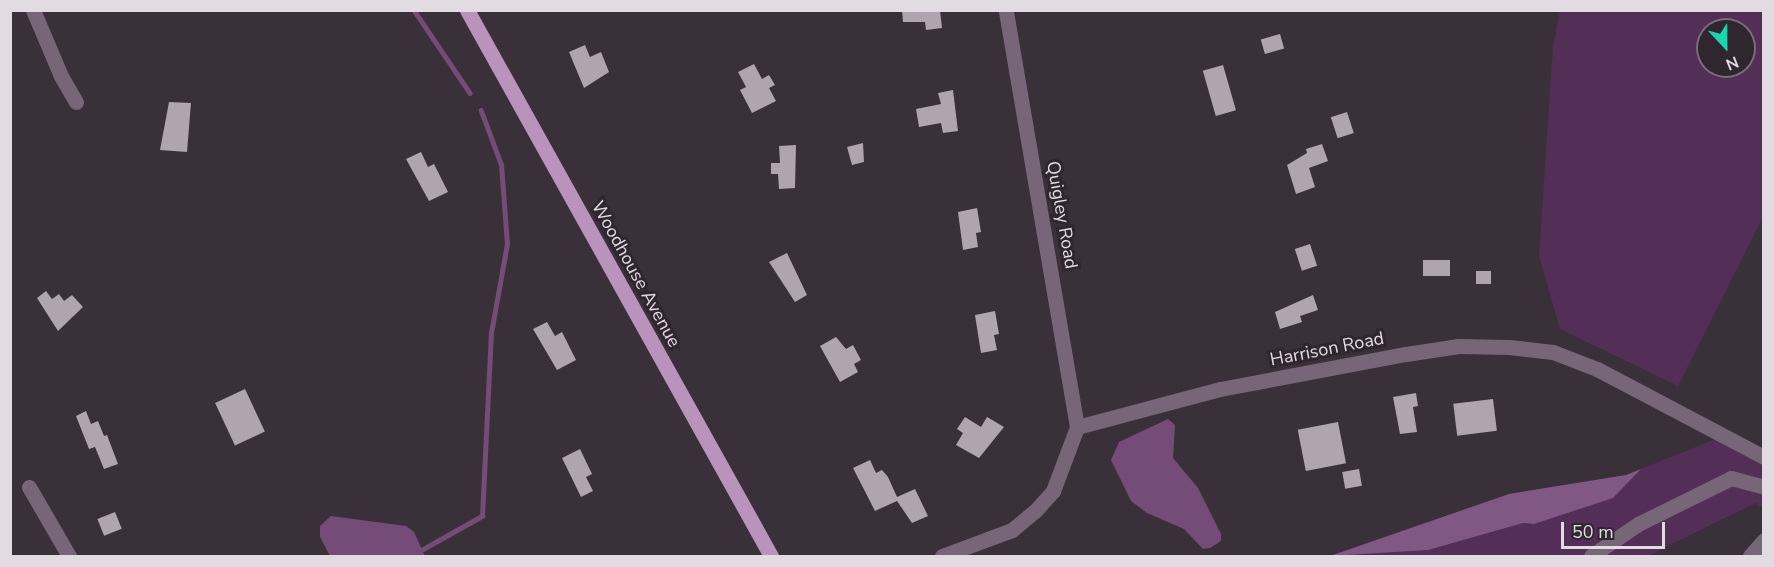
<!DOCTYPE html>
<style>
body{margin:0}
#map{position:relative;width:1774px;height:567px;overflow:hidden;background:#3a303a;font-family:"Nunito Sans",sans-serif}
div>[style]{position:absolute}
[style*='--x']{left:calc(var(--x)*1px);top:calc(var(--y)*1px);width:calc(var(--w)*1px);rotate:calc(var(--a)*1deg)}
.green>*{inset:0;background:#532e56}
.forest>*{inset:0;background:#815883}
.water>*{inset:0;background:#744c77}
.stream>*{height:4.5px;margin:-2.25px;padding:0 2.25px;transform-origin:2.25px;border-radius:2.25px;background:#744c77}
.building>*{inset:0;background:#afa4b0;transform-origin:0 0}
.minor>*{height:15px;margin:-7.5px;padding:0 7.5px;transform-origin:7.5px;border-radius:7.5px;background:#776578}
.major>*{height:15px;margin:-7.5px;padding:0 7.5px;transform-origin:7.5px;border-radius:7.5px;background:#b993bb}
span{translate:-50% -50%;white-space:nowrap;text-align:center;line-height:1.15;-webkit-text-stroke:6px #2f2630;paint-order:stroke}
.street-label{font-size:18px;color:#e2dbe2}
.frame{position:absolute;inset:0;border:12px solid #e2dbe2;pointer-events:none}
.north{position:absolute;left:1696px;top:18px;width:60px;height:60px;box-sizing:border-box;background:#2f2630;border:2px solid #776e77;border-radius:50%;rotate:158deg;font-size:16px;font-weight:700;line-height:24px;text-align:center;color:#e2dbe2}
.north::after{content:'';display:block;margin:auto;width:21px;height:27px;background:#1bd5b2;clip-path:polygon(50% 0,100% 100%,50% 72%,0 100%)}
.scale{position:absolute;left:1561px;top:522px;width:104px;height:27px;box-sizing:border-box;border:3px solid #e2dbe2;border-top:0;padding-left:8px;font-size:18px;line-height:21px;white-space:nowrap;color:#e2dbe2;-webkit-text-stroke:4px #2f2630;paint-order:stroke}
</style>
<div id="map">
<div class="green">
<div style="clip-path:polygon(evenodd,1560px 11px,1763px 11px,1763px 217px,1678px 386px,1560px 329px,1539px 256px,1553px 47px,1560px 11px,1708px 30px,1744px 30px,1744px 66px,1708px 66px,1708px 30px)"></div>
<div style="clip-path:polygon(1718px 438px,1763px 464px,1763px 508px,1756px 503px,1741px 510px,1648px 556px,1330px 556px,1509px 494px,1626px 475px)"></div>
</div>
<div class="forest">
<div style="clip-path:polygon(1641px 469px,1613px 498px,1534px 524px,1523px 523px,1428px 550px,1330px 556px,1509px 494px,1626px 475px)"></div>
</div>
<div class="water">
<div style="clip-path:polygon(1168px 419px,1175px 425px,1173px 458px,1198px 488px,1221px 534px,1221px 541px,1210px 548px,1203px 549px,1184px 529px,1147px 513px,1131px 501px,1111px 460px,1119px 442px)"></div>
<div style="clip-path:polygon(331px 516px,406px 526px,414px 532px,425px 556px,330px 556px,320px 537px,320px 526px)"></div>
</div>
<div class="stream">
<div style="--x:414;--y:10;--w:100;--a:56"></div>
<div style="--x:423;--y:549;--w:68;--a:-29.2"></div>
<div style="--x:482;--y:516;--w:183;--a:-87.2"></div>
<div style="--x:491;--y:333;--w:90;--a:-79.8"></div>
<div style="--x:507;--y:244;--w:79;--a:-94.3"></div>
<div style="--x:501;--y:165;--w:58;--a:-110.3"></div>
</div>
<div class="building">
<div style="clip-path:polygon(902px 10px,940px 10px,942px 28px,926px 30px,925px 22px,903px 22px)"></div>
<div style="left:1280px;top:34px;width:15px;height:20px;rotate:74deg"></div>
<div style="clip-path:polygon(585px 45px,590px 57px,601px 52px,609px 72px,584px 88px,569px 52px)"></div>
<div style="clip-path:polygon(754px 64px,762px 79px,769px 75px,775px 85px,769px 88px,776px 101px,752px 113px,740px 90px,746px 87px,738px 72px)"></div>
<div style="left:1223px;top:65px;width:47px;height:21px;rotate:74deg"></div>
<div style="clip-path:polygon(953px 90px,958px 131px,943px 133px,941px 123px,919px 127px,916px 109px,941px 104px,938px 93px)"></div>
<div style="clip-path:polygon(169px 102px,191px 103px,187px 152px,160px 150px)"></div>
<div style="left:1347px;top:112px;width:22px;height:17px;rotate:72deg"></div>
<div style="clip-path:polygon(863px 143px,864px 162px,852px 165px,847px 147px)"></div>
<div style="clip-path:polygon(1322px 144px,1328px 161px,1309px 168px,1315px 187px,1296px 194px,1287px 165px,1307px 153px,1306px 149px)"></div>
<div style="clip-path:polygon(796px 145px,795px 188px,779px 189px,778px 174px,771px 174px,771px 163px,780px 163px,779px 146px)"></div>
<div style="clip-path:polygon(421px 152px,428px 167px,434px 164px,448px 192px,429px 201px,406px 159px)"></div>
<div style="clip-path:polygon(977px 208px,981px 232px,976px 233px,978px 247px,963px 250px,958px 212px)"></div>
<div style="left:1310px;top:244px;width:23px;height:16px;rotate:72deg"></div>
<div style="clip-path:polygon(787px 253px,807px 295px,795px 302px,769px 262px)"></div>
<div style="left:1423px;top:260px;width:27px;height:16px"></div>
<div style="left:1491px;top:271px;width:13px;height:15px;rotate:90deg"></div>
<div style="clip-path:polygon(46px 291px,52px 299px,59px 294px,64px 301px,72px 295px,83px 307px,58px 331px,37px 298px)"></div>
<div style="clip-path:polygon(1313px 295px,1318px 310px,1300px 316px,1302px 322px,1280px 329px,1275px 312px)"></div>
<div style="clip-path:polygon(995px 311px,999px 334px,994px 335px,997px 350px,981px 353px,975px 315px)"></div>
<div style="clip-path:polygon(547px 322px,555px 336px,562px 332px,576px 360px,557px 370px,533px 329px)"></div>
<div style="clip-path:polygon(836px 337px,846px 349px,853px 345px,861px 360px,854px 364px,858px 372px,840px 382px,820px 346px)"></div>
<div style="left:245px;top:389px;width:47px;height:33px;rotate:65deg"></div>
<div style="clip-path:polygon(1416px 393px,1418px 406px,1413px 407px,1417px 432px,1400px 434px,1393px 397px)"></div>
<div style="left:1493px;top:399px;width:32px;height:40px;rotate:83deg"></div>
<div style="clip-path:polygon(86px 411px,91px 424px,98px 421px,104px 436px,107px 435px,118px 464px,104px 469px,95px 447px,89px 449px,76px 416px)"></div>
<div style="clip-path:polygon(965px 417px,981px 427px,987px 417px,1004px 427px,979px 458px,956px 445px,963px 433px,957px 429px)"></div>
<div style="left:1338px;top:422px;width:42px;height:41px;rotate:79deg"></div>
<div style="clip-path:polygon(580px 449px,592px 474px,586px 477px,593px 491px,581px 497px,562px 458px)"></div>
<div style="clip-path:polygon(870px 460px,876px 473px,882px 470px,888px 477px,897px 497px,915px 489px,928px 516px,912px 523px,897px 501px,875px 511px,853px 468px)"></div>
<div style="left:1359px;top:469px;width:17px;height:17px;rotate:80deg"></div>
<div style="left:115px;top:512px;width:18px;height:19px;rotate:68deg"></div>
</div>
<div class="minor">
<div style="--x:33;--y:10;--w:72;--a:67"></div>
<div style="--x:61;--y:76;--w:30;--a:60"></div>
<div style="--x:1077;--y:427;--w:148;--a:-14.9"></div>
<div style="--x:1220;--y:389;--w:189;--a:-10.7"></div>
<div style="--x:1406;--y:354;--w:53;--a:-8.7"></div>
<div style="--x:1458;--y:346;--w:51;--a:1.1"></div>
<div style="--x:1509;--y:347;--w:44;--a:6.5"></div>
<div style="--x:1553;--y:352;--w:47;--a:21.1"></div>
<div style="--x:1597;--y:369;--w:189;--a:27.8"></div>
<div style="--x:29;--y:487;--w:80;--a:59.9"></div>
<div style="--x:942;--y:556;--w:75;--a:-20.4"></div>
<div style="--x:1012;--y:530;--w:30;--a:-40"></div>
<div style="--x:1035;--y:511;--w:27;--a:-48"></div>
<div style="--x:1053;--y:491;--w:68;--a:-69.4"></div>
<div style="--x:1077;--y:427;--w:423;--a:-99.7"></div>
<div style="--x:1591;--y:556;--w:57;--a:-34.2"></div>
<div style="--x:1638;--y:524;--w:104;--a:-26.3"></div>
<div style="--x:1731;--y:478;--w:34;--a:15"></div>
<div style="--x:1750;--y:556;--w:21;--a:-49"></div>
</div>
<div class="major">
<div style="--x:467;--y:10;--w:625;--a:60.89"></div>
</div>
<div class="street-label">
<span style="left:1062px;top:215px;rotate:80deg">Quigley Road</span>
<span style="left:636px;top:274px;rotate:61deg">Woodhouse Avenue</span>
<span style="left:1327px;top:349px;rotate:-11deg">Harrison Road</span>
</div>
<div class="frame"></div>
<div class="north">N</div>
<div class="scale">50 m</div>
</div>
